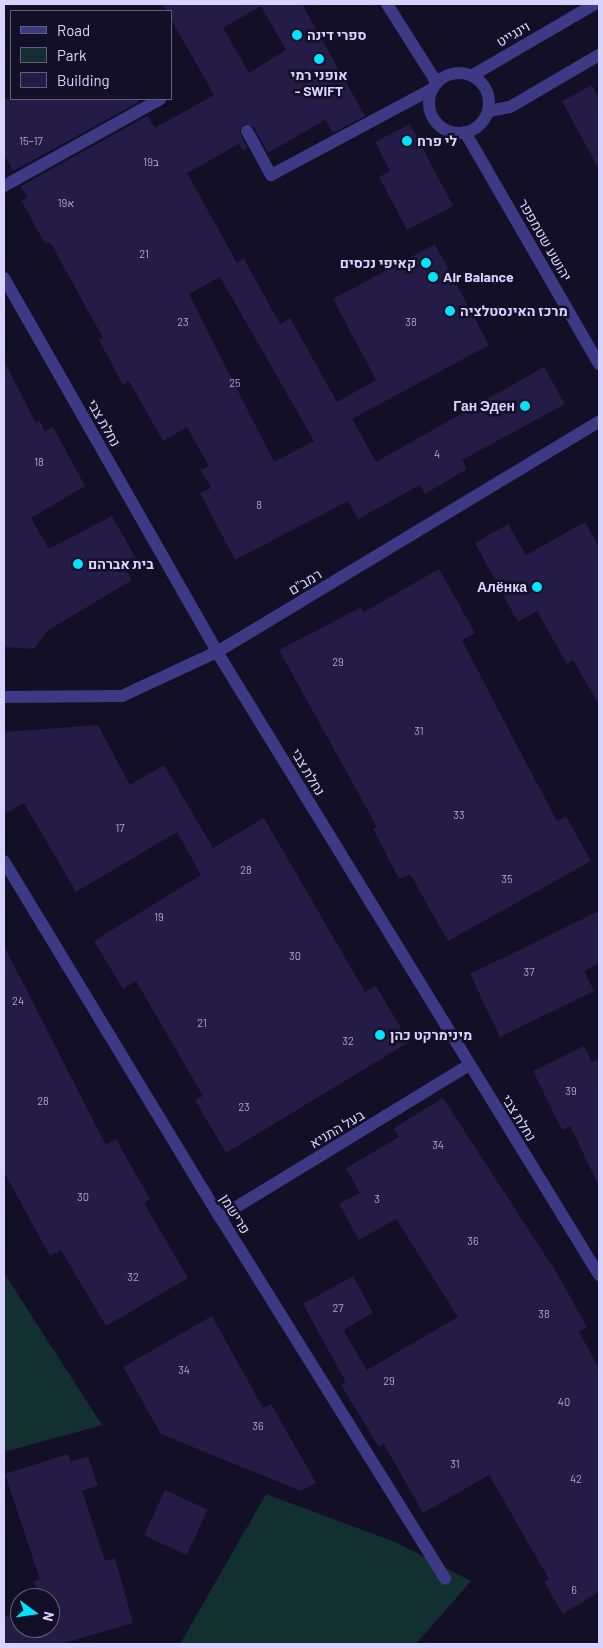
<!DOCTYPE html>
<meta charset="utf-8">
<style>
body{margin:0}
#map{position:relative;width:603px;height:1648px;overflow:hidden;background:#130f26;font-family:Barlow,Heebo,sans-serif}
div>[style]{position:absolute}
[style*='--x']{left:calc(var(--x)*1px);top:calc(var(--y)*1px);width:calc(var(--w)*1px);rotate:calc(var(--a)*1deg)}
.green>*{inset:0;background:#12302f}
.building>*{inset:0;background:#241b47;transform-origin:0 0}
.service>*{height:12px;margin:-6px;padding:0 6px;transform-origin:6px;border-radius:6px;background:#3d3a85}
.minor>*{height:12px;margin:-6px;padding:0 6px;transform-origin:6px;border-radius:6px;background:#3d3a85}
.tertiary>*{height:12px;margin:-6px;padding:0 6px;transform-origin:6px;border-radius:6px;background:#3d3a85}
.tertiary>.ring{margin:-6px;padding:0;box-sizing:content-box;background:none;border:12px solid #3d3a85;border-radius:50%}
.dots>*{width:14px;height:14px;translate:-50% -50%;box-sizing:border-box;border:2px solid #130f26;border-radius:50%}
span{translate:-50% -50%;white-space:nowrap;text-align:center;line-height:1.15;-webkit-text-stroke:5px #130f26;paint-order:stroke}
.number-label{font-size:11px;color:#aca6d1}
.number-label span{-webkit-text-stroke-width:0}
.street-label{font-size:14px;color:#d9d4ff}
.poi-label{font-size:14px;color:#d9d4ff;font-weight:700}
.left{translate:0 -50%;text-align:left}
.right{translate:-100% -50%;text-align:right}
.frame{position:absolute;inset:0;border:5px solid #d9d4ff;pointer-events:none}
.legend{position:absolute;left:10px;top:10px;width:162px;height:90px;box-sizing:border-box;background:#130f26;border:1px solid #625e7d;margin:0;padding:6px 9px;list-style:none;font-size:15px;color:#d9d4ff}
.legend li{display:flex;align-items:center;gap:10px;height:25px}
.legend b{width:25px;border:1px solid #625e7d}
.north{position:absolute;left:10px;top:1588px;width:50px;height:50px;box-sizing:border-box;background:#130f26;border:1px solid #625e7d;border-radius:50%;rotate:104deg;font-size:14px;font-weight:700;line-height:20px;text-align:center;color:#d9d4ff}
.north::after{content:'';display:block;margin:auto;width:18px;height:22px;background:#00e5ff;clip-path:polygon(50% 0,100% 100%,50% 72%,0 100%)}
</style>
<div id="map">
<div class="green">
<div style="clip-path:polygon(4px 1273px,102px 1425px,4px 1452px)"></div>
<div style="clip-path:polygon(266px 1494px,395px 1542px,471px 1581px,416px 1644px,180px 1644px)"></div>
</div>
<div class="building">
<div style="clip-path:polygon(evenodd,162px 4px,302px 4px,365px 116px,333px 133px,325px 120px,268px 153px,254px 127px,244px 124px,239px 131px,247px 148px,243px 150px,239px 144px,187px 173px,237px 263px,244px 259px,280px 324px,290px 318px,337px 402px,376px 380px,333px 299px,435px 244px,489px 345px,352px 419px,376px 462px,544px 367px,565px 404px,462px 460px,467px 469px,425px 494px,420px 485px,358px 519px,348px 501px,235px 560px,200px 493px,211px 488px,201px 470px,209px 466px,187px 427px,163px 441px,129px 381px,123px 385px,99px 340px,103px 338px,50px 242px,45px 244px,21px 200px,27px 197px,21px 186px,147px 116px,155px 128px,214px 95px,171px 19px,171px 11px,167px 11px,162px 4px,261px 6px,286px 50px,249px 73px,223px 28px,261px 6px,162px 4px,220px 277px,314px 441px,274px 462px,189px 294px,220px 277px)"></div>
<div style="clip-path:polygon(592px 85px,599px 99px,599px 170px,562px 101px)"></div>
<div style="clip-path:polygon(4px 99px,137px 99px,139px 102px,13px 171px,4px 154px)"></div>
<div style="clip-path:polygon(410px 124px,453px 206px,407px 230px,379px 177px,390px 171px,375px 142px)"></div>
<div style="clip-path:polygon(4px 361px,36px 423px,40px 421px,45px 431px,53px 427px,85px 486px,31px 518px,49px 549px,112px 516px,137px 560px,124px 567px,132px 580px,47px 631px,34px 649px,4px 647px)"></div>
<div style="clip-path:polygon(585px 522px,599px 547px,599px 705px,573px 660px,567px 664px,537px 611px,518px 622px,475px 543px,508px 524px,526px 555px)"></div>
<div style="clip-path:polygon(439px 569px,475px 633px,462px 640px,503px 719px,557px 821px,566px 816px,591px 861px,448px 941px,410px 874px,399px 879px,373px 829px,377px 827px,279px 650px,361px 607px,364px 612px)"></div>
<div style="clip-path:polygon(98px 725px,130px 785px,164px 765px,213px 848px,264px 818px,365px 992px,376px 986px,409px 1042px,226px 1153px,195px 1100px,203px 1096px,136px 981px,123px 989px,94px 941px,201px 875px,177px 832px,76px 892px,24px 803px,4px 814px,4px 732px)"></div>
<div style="clip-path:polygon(599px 911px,599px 963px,584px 971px,594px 991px,500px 1037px,470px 974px)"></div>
<div style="clip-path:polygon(4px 946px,106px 1145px,116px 1139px,150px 1199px,144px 1203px,188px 1278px,106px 1326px,61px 1250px,50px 1256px,4px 1172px)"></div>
<div style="clip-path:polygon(584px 1046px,592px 1062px,599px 1059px,599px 1186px,570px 1126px,562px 1130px,533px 1071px)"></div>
<div style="clip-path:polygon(443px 1098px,558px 1275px,587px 1327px,579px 1332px,599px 1368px,599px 1592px,563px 1614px,544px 1582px,549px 1579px,489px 1475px,423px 1513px,384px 1444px,379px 1447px,341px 1385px,346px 1382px,303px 1304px,353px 1276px,373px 1313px,343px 1330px,367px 1370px,458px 1317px,396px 1219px,359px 1240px,339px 1204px,360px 1193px,346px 1168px,399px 1137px,394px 1128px)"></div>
<div style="clip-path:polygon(212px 1316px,263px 1408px,271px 1404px,316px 1483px,301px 1491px,161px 1434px,123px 1367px)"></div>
<div style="clip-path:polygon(68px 1454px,71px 1462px,88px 1456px,98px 1486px,82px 1491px,105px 1561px,115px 1558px,133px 1623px,60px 1644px,4px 1644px,4px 1617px,20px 1612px,20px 1628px,50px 1628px,50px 1598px,39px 1598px,34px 1581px,40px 1580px,5px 1474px)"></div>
<div style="left:165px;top:1490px;width:47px;height:50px;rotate:25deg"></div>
</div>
<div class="service">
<div style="--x:489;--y:111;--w:21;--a:-11"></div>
<div style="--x:510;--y:107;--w:103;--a:-30.3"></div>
<div style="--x:247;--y:131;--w:50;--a:61.4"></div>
<div style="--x:271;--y:175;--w:183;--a:-28.1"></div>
<div style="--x:4;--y:186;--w:179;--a:-29.1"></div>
</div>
<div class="minor">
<div style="--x:473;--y:75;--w:141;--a:-30.2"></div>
<div style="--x:4;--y:278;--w:430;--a:60.3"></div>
<div style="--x:217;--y:652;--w:731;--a:58.48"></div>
<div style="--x:4;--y:697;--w:118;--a:-0.5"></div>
<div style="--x:122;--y:696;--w:105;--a:-24.9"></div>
<div style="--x:217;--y:652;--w:446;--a:-31.1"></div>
<div style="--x:4;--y:861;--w:416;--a:58.8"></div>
<div style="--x:220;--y:1217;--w:426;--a:58.1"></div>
<div style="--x:220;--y:1217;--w:292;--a:-31.4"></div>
</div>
<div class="tertiary">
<div style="--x:387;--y:4;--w:93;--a:57.7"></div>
<div class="ring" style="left:429px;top:73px;width:48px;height:48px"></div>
<div style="--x:465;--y:132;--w:268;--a:60"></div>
</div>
<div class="dots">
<div style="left:297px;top:35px;background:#00e5ff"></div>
<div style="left:319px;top:59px;background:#00e5ff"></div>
<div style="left:407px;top:141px;background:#00e5ff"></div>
<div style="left:426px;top:263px;background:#00e5ff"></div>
<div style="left:433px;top:277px;background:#00e5ff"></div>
<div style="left:450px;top:311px;background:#00e5ff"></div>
<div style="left:525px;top:406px;background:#00e5ff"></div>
<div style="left:78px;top:564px;background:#00e5ff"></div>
<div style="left:537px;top:587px;background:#00e5ff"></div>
<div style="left:380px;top:1035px;background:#00e5ff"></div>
</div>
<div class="number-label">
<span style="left:31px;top:141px">15–17</span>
<span style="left:151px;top:162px">19ב</span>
<span style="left:66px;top:203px">19א</span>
<span style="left:144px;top:254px">21</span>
<span style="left:183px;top:322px">23</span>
<span style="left:411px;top:322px">38</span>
<span style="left:235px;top:383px">25</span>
<span style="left:437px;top:454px">4</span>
<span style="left:39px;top:462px">18</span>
<span style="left:259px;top:505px">8</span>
<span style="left:338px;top:662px">29</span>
<span style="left:419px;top:731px">31</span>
<span style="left:459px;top:815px">33</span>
<span style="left:120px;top:828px">17</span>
<span style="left:246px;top:870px">28</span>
<span style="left:507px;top:879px">35</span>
<span style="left:159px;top:917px">19</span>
<span style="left:295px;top:956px">30</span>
<span style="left:529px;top:972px">37</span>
<span style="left:18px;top:1001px">24</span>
<span style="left:202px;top:1023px">21</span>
<span style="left:348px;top:1041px">32</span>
<span style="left:571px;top:1091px">39</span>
<span style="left:43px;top:1101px">28</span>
<span style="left:244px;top:1107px">23</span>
<span style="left:438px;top:1145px">34</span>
<span style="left:83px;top:1197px">30</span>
<span style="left:377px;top:1199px">3</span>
<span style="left:473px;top:1241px">36</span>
<span style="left:133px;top:1277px">32</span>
<span style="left:338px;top:1308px">27</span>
<span style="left:544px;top:1314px">38</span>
<span style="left:184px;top:1370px">34</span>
<span style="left:389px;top:1381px">29</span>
<span style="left:564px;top:1402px">40</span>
<span style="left:258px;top:1426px">36</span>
<span style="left:455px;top:1464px">31</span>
<span style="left:576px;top:1479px">42</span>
<span style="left:574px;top:1590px">6</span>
</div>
<div class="street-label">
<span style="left:513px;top:34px;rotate:-30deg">וינגייט</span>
<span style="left:545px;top:240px;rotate:60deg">יהושע שטמפפר</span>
<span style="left:104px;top:423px;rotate:60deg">נחלת צבי</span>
<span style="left:305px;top:582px;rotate:-31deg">רמב"ם</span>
<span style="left:308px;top:772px;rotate:59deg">נחלת צבי</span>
<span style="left:519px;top:1118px;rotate:58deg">נחלת צבי</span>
<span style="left:337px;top:1129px;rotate:-31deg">בעל התניא</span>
<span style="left:235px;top:1214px;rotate:58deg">פרישמן</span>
</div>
<div class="poi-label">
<span class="left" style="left:307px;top:35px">ספרי דינה</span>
<span style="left:319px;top:83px">אופני רמי<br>- SWIFT</span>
<span class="left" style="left:417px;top:141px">לי פרח</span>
<span class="right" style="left:416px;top:263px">קאיפי נכסים</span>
<span class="left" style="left:443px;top:277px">Air Balance</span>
<span class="left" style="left:460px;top:311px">מרכז האינסטלציה</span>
<span class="right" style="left:515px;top:406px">Ган Эден</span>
<span class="left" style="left:88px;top:564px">בית אברהם</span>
<span class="right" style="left:527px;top:587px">Алёнка</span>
<span class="left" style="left:390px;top:1035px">מינימרקט כהן</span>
</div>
<div class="frame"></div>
<ul class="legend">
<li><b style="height:6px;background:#3d3a85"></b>Road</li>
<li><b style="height:14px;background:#12302f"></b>Park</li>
<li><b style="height:14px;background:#241b47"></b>Building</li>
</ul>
<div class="north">N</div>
</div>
